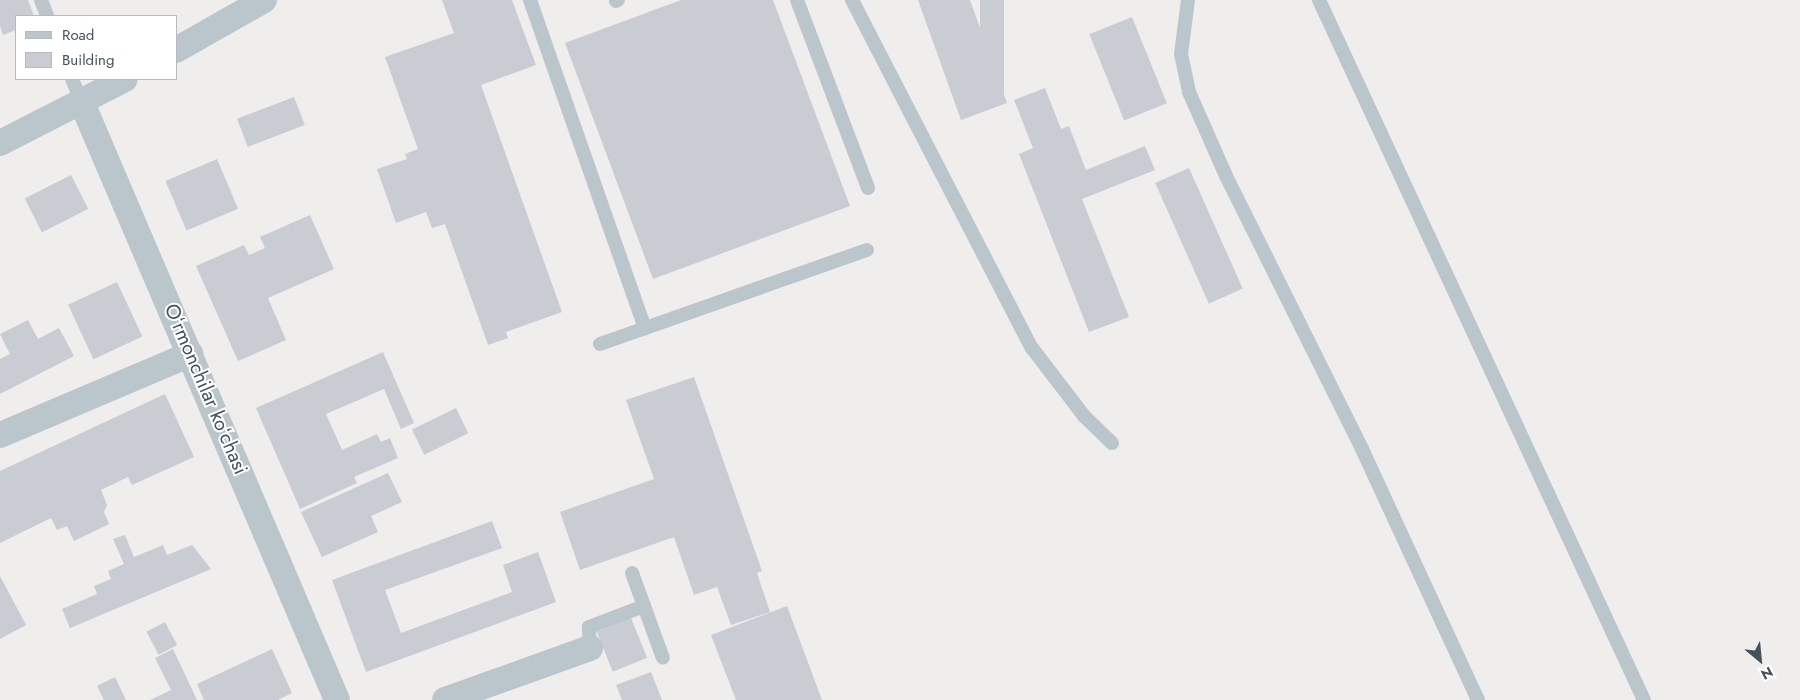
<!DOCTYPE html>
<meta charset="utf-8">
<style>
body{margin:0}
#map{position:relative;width:1800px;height:700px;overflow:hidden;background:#f0eded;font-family:Jost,sans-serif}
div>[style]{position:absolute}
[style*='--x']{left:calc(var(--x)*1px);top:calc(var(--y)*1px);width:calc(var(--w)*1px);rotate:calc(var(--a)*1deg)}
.building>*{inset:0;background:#c9ccd2;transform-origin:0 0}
.service>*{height:14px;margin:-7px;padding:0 7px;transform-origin:7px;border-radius:7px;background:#bbc6cc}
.minor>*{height:26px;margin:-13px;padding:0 13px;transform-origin:13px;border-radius:13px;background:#bbc6cc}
span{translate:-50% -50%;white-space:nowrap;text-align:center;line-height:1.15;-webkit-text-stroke:4px #fff;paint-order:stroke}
.street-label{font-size:20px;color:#45525a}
.legend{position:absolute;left:15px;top:15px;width:162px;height:65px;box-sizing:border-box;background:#fff;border:1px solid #b5babd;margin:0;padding:6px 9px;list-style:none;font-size:15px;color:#45525a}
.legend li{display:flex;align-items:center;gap:10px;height:25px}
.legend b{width:25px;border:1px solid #b5babd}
.north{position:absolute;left:1735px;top:635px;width:50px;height:50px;-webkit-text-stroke:4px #fff;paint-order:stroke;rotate:152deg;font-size:14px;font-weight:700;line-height:20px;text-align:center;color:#45525a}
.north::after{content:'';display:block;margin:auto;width:18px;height:22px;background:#45525a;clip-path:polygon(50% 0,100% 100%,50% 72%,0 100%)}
</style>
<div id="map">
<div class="building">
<div style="clip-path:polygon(0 0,28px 0,34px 16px,16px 16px,16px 30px,3px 35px,0 26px)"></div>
<div style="clip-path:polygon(442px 0,512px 0,536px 65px,481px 85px,562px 312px,506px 332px,508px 338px,488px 345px,445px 224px,432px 228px,426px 212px,396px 223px,377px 169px,407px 159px,405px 154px,418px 149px,385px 57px,454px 33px)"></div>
<div style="clip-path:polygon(681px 0,773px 0,850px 206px,653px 279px,565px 43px)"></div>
<div style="clip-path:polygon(918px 0,970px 0,1007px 103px,961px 120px)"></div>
<div style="left:980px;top:0;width:24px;height:100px"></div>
<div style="left:1132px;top:17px;width:93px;height:46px;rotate:68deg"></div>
<div style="clip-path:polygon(1045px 88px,1061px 129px,1069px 126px,1086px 170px,1145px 146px,1155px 170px,1082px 199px,1129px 317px,1089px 332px,1019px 154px,1033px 148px,1014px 100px)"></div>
<div style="left:294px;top:97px;width:30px;height:61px;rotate:69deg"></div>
<div style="left:217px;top:159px;width:54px;height:56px;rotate:67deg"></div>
<div style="left:1189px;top:168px;width:132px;height:37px;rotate:66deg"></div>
<div style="left:71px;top:175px;width:38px;height:52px;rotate:63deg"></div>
<div style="clip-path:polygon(310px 215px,334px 269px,268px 298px,286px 340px,238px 361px,196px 266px,244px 245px,249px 255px,265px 248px,260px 237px)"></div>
<div style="left:117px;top:282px;width:60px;height:54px;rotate:65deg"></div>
<div style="clip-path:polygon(28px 320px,38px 339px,59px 328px,74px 356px,0 394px,0 359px,10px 354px,0 334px)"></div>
<div style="clip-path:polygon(383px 352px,414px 423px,401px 429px,384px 389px,326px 414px,342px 450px,377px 434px,381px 442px,390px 438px,398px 458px,354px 477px,357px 483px,300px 509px,256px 408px)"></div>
<div style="clip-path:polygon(694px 377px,762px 571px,757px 573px,770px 612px,731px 625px,717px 587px,694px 595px,674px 537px,580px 570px,560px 512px,654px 479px,626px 400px)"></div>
<div style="clip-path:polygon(165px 394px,194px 457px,132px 485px,128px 477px,101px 490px,107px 505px,104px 512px,109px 524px,74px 541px,67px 526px,57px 530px,51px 518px,0 543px,0 471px)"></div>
<div style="left:456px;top:408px;width:28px;height:49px;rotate:64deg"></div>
<div style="clip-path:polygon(388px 473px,402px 502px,371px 516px,378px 532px,322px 557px,301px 512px)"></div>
<div style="clip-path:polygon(492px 521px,502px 548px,385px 590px,401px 633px,512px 592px,503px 565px,538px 552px,556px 602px,366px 672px,332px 580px)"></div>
<div style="clip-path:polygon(125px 535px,134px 557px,163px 545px,167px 555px,192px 545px,211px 569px,70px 628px,62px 609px,97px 594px,94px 586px,111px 579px,108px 571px,124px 564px,113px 539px)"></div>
<div style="clip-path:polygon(0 576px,26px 625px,0 639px)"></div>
<div style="clip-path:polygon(787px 606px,822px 700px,736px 700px,711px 635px)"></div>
<div style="left:631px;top:618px;width:43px;height:37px;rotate:68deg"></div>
<div style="left:165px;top:622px;width:26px;height:21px;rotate:62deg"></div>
<div style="clip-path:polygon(173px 649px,197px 700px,150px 700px,171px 690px,155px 658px)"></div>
<div style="clip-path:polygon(272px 649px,292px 693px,278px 700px,204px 700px,197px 684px)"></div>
<div style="clip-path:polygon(651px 672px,662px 700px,622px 700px,616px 685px)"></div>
<div style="clip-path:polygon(115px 677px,126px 700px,104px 700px,97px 686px)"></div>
</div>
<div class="service">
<div style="--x:41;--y:0;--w:17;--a:69"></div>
<div style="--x:530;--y:0;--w:348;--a:70.7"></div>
<div style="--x:797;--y:0;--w:201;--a:69.3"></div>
<div style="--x:852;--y:0;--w:392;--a:62.7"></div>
<div style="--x:1032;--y:348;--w:86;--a:52.6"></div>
<div style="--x:1084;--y:416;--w:39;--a:44"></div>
<div style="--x:1188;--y:0;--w:54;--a:97.4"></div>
<div style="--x:1181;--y:54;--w:39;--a:78"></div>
<div style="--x:1189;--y:92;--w:92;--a:66.2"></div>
<div style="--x:1226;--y:176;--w:305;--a:63.5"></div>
<div style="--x:1362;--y:449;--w:277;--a:65.2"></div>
<div style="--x:1319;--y:0;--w:772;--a:65.1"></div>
<div style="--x:616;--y:1;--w:2;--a:-27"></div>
<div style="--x:72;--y:79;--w:26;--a:67"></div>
<div style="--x:600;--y:344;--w:283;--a:-19.4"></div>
<div style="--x:632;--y:573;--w:90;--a:70"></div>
<div style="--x:590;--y:648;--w:21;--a:-93"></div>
<div style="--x:589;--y:627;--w:59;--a:-20.9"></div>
</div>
<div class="minor">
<div style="--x:176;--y:50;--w:101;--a:-29.6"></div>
<div style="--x:82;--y:103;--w:649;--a:66.87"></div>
<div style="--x:0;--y:143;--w:140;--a:-27.1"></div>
<div style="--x:0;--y:435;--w:207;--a:-23"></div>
<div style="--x:445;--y:700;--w:154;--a:-19.7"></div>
</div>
<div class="street-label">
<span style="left:206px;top:389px;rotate:67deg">Oʻrmonchilar koʻchasi</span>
</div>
<ul class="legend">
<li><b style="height:6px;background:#bbc6cc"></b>Road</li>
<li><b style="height:14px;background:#c9ccd2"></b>Building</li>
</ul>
<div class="north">N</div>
</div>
